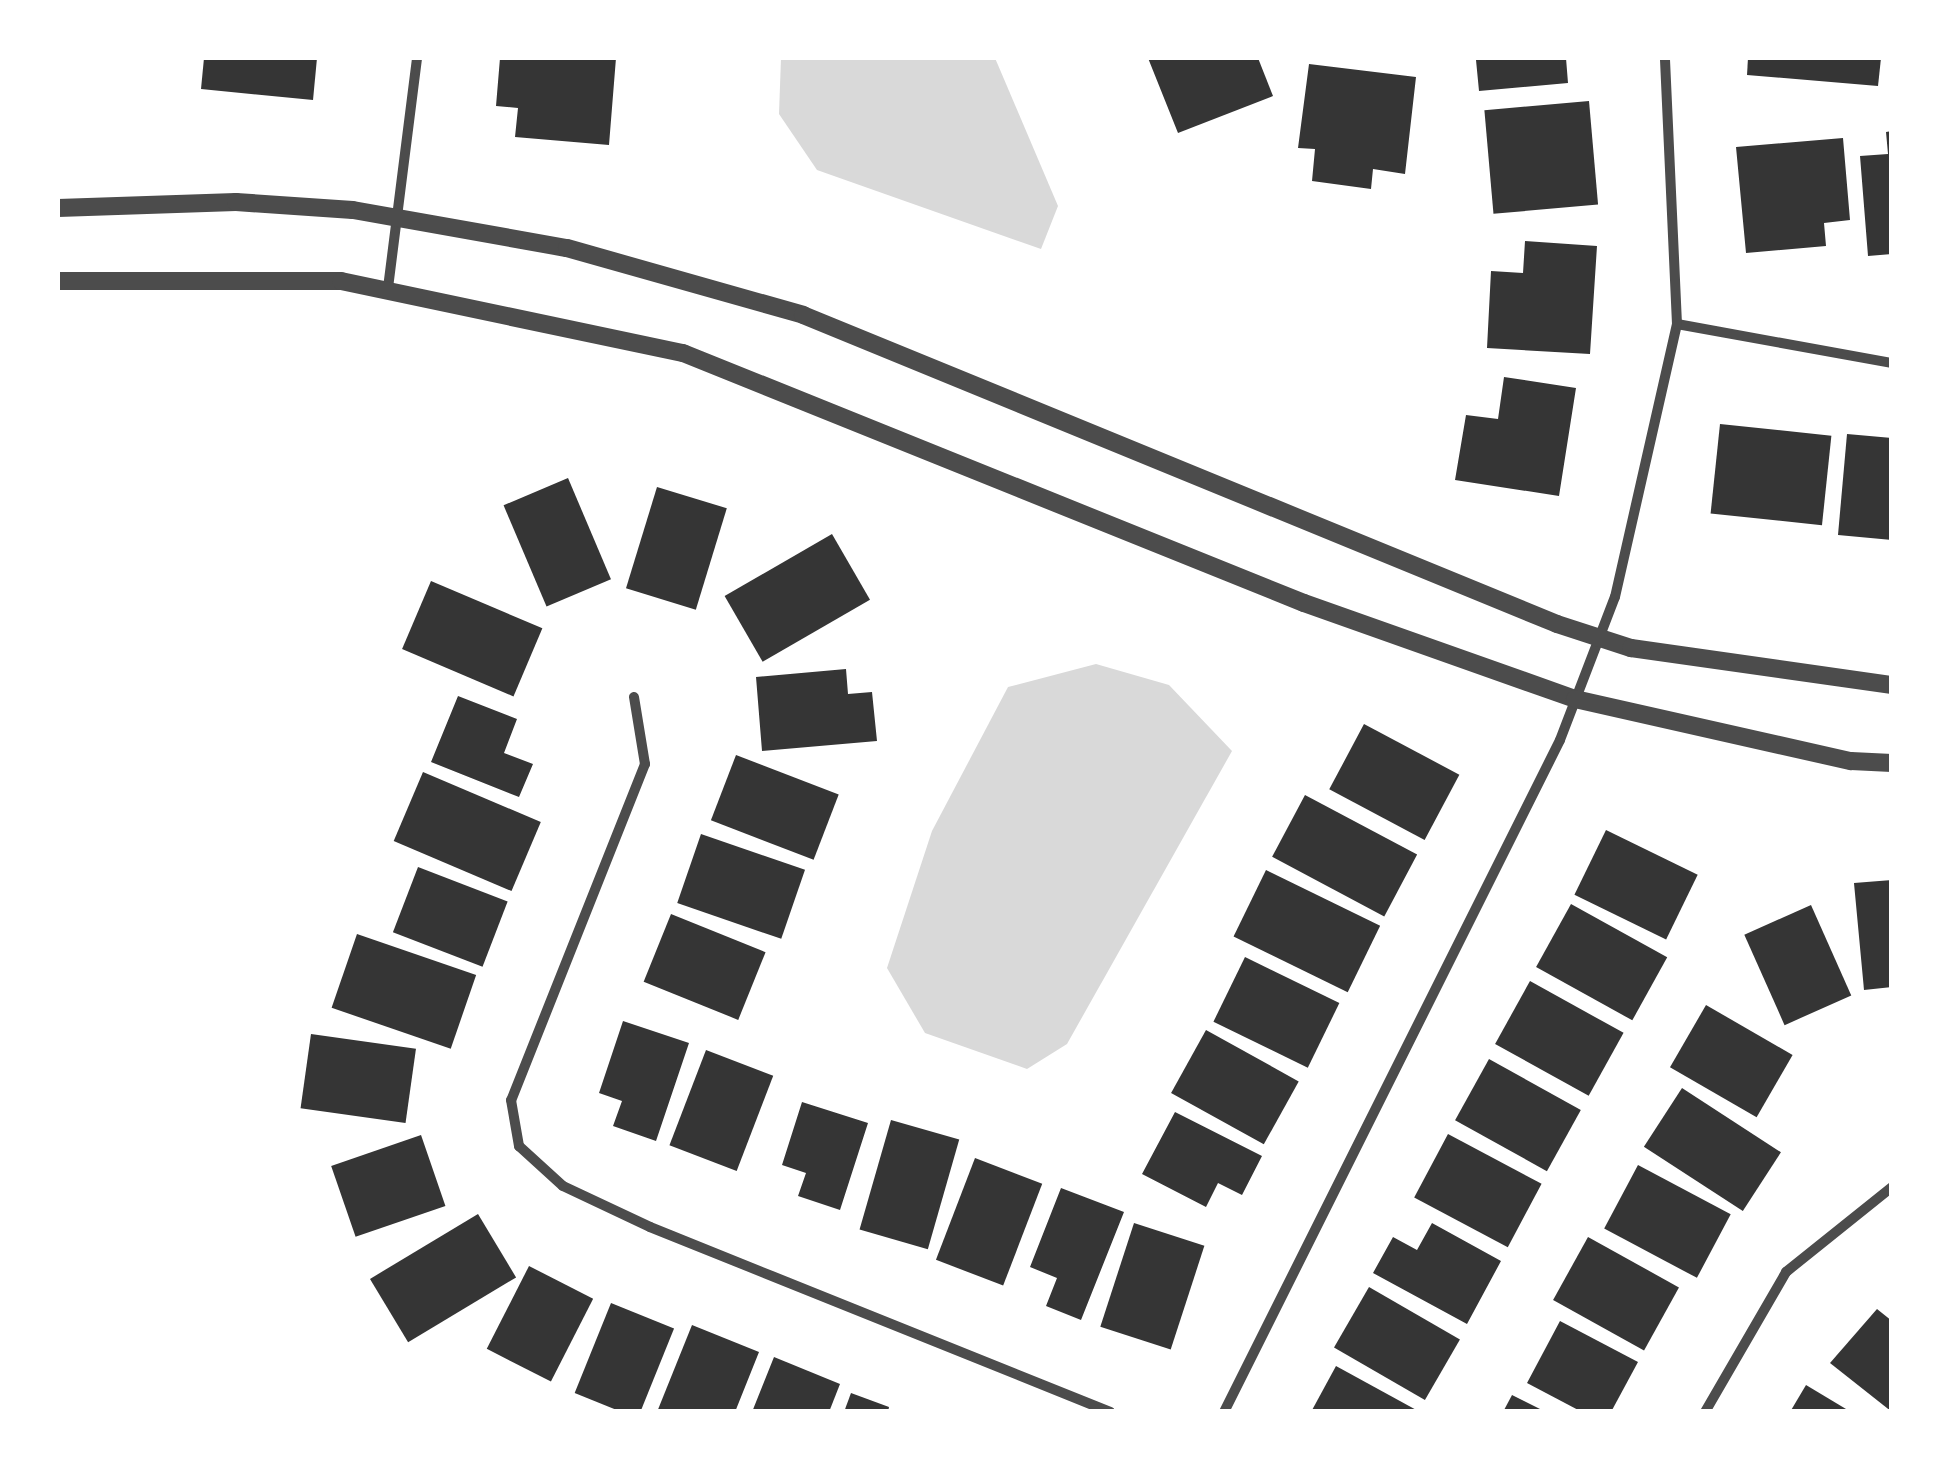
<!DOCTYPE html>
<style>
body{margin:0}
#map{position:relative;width:1949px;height:1469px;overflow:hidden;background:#fff;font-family:Jost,sans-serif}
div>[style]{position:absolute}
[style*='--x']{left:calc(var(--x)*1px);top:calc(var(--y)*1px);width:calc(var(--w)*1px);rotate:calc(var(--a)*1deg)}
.water>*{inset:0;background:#d9d9d9}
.building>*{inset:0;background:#353535;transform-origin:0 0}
.minor>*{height:10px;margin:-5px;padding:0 5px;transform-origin:5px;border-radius:5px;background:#4c4c4c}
.tertiary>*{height:18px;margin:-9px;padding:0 9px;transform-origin:9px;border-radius:9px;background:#4c4c4c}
span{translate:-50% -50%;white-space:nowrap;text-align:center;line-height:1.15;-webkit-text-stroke:8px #fff;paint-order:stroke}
.frame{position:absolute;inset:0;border:60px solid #fff;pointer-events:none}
</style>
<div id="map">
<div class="water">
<div style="clip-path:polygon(781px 58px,995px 58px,1058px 206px,1041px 249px,817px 170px,779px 114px)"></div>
<div style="clip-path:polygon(1096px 664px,1169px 685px,1232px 751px,1067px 1044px,1027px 1069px,925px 1033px,887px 968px,932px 831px,1008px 687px)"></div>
</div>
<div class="building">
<div style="clip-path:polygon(204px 58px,317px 58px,313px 100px,201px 89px)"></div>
<div style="clip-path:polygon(500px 58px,616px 58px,609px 145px,515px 137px,518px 108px,496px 106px)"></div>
<div style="clip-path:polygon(1148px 58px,1258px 58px,1273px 96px,1178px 133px)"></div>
<div style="clip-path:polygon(1454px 58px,1566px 58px,1568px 83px,1479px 91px,1476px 60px)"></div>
<div style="clip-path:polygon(1748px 58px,1881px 58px,1878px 86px,1747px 75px)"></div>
<div style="clip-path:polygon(1309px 64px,1416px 77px,1405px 174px,1373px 169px,1371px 189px,1312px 181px,1315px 149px,1298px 148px)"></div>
<div style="left:1589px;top:101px;width:104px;height:105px;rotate:85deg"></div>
<div style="clip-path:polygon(1892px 131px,1892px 254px,1868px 256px,1860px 156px,1888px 154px,1886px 132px)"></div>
<div style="clip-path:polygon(1843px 138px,1850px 220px,1824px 223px,1826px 246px,1746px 253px,1736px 147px)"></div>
<div style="clip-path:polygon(1525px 241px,1597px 246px,1590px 354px,1487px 348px,1491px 271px,1523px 273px)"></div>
<div style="clip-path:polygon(1504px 377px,1576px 388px,1559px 496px,1455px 480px,1466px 415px,1498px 419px)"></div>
<div style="left:1720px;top:424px;width:112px;height:90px;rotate:6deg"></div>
<div style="clip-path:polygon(1847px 434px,1892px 438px,1892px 540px,1838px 535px)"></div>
<div style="left:568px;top:478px;width:110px;height:70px;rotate:67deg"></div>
<div style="left:657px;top:487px;width:73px;height:106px;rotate:17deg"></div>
<div style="left:832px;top:534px;width:76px;height:124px;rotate:60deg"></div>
<div style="left:431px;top:581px;width:121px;height:74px;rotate:23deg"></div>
<div style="clip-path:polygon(846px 669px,848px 694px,872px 692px,877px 741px,762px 751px,756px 677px)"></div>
<div style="clip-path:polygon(458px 696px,517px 719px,504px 753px,533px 764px,519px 797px,431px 762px)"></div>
<div style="left:1364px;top:724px;width:108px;height:74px;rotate:28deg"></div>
<div style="left:736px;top:755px;width:110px;height:70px;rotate:21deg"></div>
<div style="left:423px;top:772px;width:128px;height:75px;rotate:23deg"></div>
<div style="left:1305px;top:795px;width:127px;height:70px;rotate:28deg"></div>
<div style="left:1606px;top:830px;width:102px;height:72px;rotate:26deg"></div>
<div style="left:701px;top:834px;width:110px;height:73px;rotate:19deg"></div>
<div style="left:418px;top:867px;width:96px;height:70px;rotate:21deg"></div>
<div style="left:1266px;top:870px;width:127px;height:74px;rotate:26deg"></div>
<div style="clip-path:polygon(1892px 880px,1892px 987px,1864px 990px,1854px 883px)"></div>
<div style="left:1571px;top:904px;width:110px;height:72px;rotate:29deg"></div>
<div style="left:1811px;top:905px;width:99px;height:73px;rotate:66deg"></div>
<div style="left:671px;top:914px;width:102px;height:73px;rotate:22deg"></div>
<div style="left:357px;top:934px;width:126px;height:78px;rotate:19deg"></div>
<div style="left:1245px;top:957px;width:105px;height:72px;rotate:26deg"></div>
<div style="left:1530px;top:981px;width:107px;height:72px;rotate:29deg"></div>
<div style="left:1706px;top:1005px;width:100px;height:72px;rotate:30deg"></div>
<div style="clip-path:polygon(623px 1021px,689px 1043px,656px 1141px,613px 1126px,622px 1101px,599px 1093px)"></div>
<div style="left:1206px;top:1030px;width:106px;height:72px;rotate:29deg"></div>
<div style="left:311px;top:1034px;width:106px;height:75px;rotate:8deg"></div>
<div style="left:706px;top:1050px;width:72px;height:102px;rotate:21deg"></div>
<div style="left:1489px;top:1059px;width:105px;height:70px;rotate:29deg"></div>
<div style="left:1682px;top:1088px;width:118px;height:70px;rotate:33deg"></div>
<div style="clip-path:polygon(802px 1102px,868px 1123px,840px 1210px,798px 1196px,806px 1173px,782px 1165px)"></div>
<div style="clip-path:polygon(1175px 1112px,1262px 1156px,1242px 1195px,1218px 1183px,1206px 1207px,1142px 1174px)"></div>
<div style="left:891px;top:1120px;width:71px;height:114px;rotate:16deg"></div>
<div style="left:1448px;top:1134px;width:106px;height:72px;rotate:28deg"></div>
<div style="left:421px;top:1135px;width:75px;height:95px;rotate:71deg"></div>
<div style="left:975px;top:1158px;width:72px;height:109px;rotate:21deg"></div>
<div style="left:1638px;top:1165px;width:105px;height:72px;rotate:28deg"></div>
<div style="clip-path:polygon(1061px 1188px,1124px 1212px,1081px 1320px,1046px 1306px,1057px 1278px,1030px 1267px)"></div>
<div style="left:478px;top:1214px;width:74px;height:126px;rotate:59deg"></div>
<div style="left:1134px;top:1223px;width:74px;height:109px;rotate:18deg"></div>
<div style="clip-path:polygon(1432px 1223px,1501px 1261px,1467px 1324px,1373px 1273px,1393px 1237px,1417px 1250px)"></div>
<div style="left:1588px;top:1237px;width:104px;height:72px;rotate:29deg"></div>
<div style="left:529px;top:1266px;width:72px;height:93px;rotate:27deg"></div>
<div style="left:1369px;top:1287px;width:105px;height:70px;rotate:30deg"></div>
<div style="left:611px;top:1303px;width:68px;height:97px;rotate:22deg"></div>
<div style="clip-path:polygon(1877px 1309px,1892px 1321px,1892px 1412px,1830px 1363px)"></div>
<div style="clip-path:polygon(1560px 1321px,1638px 1362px,1611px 1412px,1582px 1412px,1527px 1383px)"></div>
<div style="clip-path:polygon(692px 1325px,759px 1352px,735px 1412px,657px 1412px)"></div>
<div style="clip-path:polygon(774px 1357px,840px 1384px,829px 1412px,752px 1412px)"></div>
<div style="clip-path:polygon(1336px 1366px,1420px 1412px,1311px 1412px)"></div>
<div style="clip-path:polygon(1806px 1385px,1851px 1412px,1790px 1412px)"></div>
<div style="clip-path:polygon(851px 1393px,889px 1407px,888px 1412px,844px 1412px)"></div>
<div style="clip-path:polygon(1512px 1395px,1546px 1412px,1503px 1412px)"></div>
</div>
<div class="minor">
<div style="--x:388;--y:288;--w:232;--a:-82.8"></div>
<div style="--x:1677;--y:324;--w:219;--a:10.3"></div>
<div style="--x:634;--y:697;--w:68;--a:80.7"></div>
<div style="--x:645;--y:764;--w:362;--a:111.7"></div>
<div style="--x:511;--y:1100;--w:47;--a:80.1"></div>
<div style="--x:519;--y:1146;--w:59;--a:42.3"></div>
<div style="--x:563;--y:1186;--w:96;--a:25.2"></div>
<div style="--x:650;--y:1227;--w:496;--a:21.9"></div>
<div style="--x:1224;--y:1412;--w:751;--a:-63.43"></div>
<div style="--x:1560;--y:740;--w:153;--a:-69"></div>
<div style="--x:1615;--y:597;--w:280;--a:-77.2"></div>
<div style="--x:1677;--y:324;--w:266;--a:-92.6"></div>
<div style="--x:1705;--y:1412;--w:162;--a:-59.9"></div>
<div style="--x:1786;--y:1272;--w:136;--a:-38.7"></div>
</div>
<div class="tertiary">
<div style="--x:58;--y:208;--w:178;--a:-1.9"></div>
<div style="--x:236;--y:202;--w:117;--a:3.9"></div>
<div style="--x:353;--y:210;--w:217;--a:10.1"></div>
<div style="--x:567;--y:248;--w:245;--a:15.8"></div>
<div style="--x:803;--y:315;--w:815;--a:22.28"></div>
<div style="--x:1557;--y:624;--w:78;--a:18"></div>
<div style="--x:1631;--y:648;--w:264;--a:8.1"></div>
<div style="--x:58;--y:281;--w:283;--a:0"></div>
<div style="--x:341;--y:281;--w:349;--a:11.9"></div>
<div style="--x:683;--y:353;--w:669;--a:21.93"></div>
<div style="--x:1304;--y:603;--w:288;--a:19.5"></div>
<div style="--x:1575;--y:699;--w:283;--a:12.7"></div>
<div style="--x:1851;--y:761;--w:41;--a:2.8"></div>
</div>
<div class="frame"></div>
</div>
